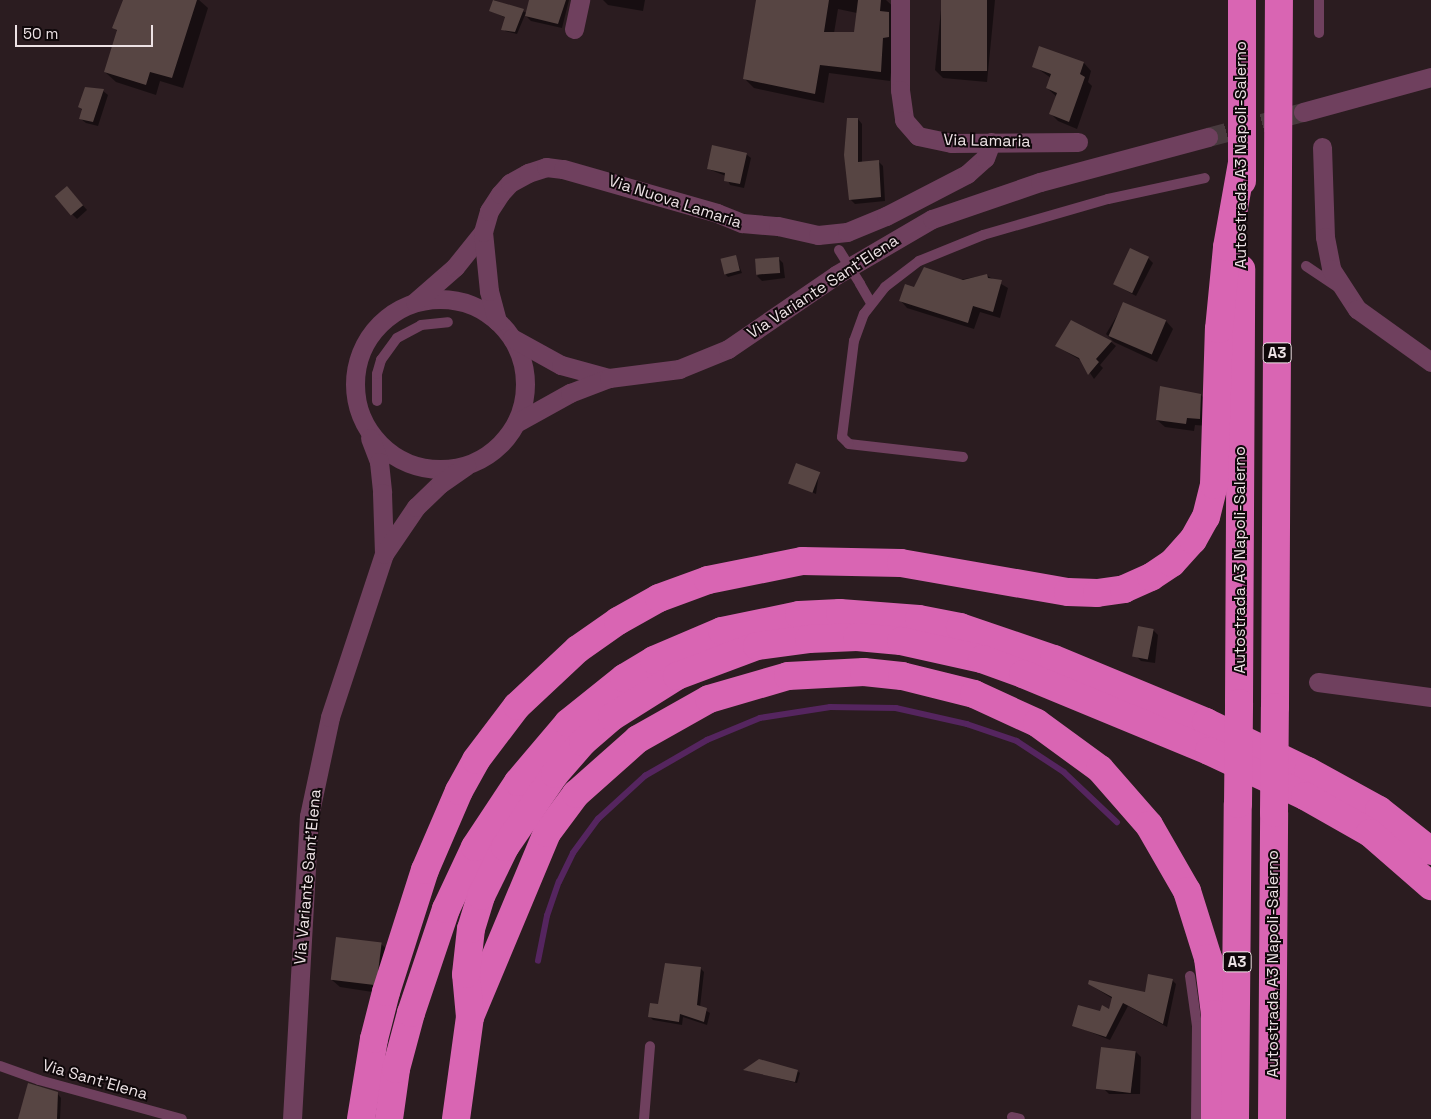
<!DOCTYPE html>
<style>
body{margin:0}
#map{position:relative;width:1431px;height:1119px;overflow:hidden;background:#2b1c20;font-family:"Space Grotesk",sans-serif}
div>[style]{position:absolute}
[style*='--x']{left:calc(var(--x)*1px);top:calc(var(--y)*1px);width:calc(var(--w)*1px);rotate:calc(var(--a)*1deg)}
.shadow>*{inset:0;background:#0007}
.stream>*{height:5.5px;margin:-2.75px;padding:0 2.75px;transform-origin:2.75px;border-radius:2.75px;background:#55255f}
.building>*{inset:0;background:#574543;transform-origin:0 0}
.street-tunnel>*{height:19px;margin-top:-9.5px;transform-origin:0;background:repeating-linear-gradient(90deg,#483a3e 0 19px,transparent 0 28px)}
.lane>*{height:10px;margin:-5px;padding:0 5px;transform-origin:5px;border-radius:5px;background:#6f405e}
.street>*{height:19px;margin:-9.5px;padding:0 9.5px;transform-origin:9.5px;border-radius:9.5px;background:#6f405e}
.street>.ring{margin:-9.5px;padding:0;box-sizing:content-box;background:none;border:19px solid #6f405e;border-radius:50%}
.highway>*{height:28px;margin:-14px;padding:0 14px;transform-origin:14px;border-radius:14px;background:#d965b3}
.lane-bridge>*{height:10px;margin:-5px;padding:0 5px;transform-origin:5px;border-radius:5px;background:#6f405e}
.highway-bridge>*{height:28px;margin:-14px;padding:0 14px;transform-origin:14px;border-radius:14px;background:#d965b3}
span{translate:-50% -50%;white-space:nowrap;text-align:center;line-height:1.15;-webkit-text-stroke:4px #0f080a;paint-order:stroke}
.shield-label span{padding:1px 4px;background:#0f080a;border:1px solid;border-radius:4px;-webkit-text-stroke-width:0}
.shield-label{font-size:15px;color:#ede2e5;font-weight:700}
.street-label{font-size:16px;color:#ede2e5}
.scale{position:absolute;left:15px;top:25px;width:138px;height:22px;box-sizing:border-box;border:2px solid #ede2e5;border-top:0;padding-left:6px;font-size:15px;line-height:18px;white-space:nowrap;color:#ede2e5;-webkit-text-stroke:4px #0f080a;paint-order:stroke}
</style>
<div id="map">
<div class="shadow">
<div style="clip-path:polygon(125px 0,199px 0,208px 8px,183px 88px,160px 81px,156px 95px,116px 82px,105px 72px,118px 32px,114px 28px)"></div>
<div style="clip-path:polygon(494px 0,527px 13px,531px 0,569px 0,562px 28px,531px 21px,525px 15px,517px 34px,505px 31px,506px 18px,491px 11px)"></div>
<div style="clip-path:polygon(603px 0,645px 0,643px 11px,608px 5px)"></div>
<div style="clip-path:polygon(evenodd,757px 0,886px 0,898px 11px,890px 81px,829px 73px,824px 103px,754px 88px,745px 79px,757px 0,838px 9px,857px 13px,855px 34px,834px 33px,838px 9px)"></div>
<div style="clip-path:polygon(942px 0,995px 0,987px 82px,943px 78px,935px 70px)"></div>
<div style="clip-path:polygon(1084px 63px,1091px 71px,1088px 82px,1092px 86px,1077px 129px,1058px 121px,1050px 113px,1057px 97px,1047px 88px,1051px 78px,1034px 66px)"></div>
<div style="clip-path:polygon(103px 91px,108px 95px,98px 126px,86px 123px,81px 119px,83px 111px,79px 107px)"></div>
<div style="clip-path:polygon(858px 119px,862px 124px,862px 163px,878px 161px,883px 166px,885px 201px,855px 204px,850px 199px)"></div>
<div style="clip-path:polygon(746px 154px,751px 158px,744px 188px,730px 185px,726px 176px,708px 169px)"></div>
<div style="clip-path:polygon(72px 193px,87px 210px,77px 219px,72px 214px)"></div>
<div style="clip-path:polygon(735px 256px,742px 273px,728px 277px,726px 275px)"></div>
<div style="clip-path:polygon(778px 258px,783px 263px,785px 278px,762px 281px,757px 276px)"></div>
<div style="clip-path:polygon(1148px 258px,1153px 263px,1136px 296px,1114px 284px)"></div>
<div style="clip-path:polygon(986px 275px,1008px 288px,1000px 318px,980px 312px,974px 329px,907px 308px,901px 301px,915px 288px)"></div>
<div style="clip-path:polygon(1124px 304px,1166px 321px,1173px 329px,1157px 362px,1114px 342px,1106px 334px)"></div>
<div style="clip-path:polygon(1111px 342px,1116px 346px,1100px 365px,1103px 368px,1094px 379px,1082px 361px,1056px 346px)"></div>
<div style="clip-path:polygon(1201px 395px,1208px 403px,1207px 426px,1195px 425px,1194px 431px,1165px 427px,1157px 420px)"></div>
<div style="clip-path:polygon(819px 473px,816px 494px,791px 483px)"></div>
<div style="clip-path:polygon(1153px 630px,1158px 635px,1155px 663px,1141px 661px,1136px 656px)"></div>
<div style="clip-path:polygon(381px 944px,389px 951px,379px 993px,340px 987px,332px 980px)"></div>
<div style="clip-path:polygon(700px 968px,704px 972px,700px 1007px,710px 1013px,707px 1025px,683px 1017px,682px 1025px,653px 1020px,649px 1016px,659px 1006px)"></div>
<div style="clip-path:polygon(1172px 980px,1176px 984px,1167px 1027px,1128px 1006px,1110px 1040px,1073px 1025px,1100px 1012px,1110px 1011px,1113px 999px,1089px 984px,1146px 994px)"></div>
<div style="clip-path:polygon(1136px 1052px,1141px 1057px,1140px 1094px,1109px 1094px,1104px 1089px)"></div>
<div style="clip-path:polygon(745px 1070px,797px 1071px,800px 1073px,797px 1083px)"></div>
<div style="clip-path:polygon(57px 1093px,61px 1098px,60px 1119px,20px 1119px)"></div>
</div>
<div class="stream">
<div style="--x:538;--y:961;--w:46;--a:-78.7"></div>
<div style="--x:547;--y:916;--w:36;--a:-71"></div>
<div style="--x:559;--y:882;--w:32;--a:-64"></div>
<div style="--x:573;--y:853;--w:42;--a:-53.7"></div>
<div style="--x:598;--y:819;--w:64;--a:-42.5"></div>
<div style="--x:645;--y:776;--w:72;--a:-30.1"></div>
<div style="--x:707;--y:740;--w:57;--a:-22.5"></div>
<div style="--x:760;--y:718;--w:71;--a:-8.9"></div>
<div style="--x:830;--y:707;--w:66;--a:0.9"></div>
<div style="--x:896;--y:708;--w:73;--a:12.7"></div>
<div style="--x:967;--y:724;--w:53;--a:18.8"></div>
<div style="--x:1017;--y:741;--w:56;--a:33.4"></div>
<div style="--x:1064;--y:772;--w:73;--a:43.3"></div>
</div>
<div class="building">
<div style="clip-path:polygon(123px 0,197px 0,172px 78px,150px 72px,146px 85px,104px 72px,117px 30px,112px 28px)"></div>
<div style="clip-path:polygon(493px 0,524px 9px,515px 32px,501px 30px,505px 17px,489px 11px)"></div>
<div style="clip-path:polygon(529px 0,566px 0,558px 24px,525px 16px)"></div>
<div style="clip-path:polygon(756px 0,829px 0,824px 32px,854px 32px,858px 0,881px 0,880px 11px,889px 12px,889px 37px,883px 38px,881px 72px,820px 65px,815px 94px,743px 79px)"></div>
<div style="left:941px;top:0;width:46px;height:71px"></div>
<div style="clip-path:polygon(1039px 46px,1084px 62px,1080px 74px,1085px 77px,1069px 122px,1049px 114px,1057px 93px,1046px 88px,1051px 74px,1032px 67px)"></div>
<div style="clip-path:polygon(85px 87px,104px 89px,93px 122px,79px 119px,82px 109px,78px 107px)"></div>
<div style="clip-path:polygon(847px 118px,858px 118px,858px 162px,879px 160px,881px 197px,849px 200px,844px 155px)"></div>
<div style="clip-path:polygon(712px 145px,747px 153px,740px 184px,724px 181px,725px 173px,707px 169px)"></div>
<div style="left:67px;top:186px;width:25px;height:16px;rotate:50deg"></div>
<div style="left:1130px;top:248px;width:21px;height:40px;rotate:25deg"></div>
<div style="left:736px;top:255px;width:16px;height:16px;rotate:76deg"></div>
<div style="left:779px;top:257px;width:16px;height:24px;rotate:86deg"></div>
<div style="clip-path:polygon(924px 267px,963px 280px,987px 274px,988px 278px,1002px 280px,993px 312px,973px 306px,968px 323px,899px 301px,905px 284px,914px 287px)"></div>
<div style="left:1123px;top:302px;width:47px;height:37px;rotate:23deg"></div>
<div style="clip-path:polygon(1071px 320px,1112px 341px,1096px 359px,1099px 362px,1088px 375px,1079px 358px,1055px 346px)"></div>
<div style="clip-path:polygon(1160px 386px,1201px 394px,1200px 419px,1187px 418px,1186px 424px,1156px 420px)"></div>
<div style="left:796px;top:463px;width:26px;height:22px;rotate:21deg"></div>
<div style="left:1138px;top:626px;width:16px;height:31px;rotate:11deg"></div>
<div style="left:336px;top:937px;width:46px;height:43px;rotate:7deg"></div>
<div style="clip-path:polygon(665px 963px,701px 967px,697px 1005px,707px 1008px,704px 1022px,680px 1014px,679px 1022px,648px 1017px,650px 1003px,658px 1004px)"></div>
<div style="clip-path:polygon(1148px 974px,1173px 979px,1163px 1024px,1123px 1003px,1106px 1037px,1072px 1026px,1078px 1005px,1100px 1011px,1102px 1005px,1109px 1009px,1112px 997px,1088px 984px,1089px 980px,1145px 992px)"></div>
<div style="left:1101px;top:1047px;width:35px;height:42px;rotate:7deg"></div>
<div style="clip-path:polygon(759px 1059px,798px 1070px,795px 1082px,743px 1070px)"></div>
<div style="clip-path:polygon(28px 1083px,58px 1092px,57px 1119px,18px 1119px)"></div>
</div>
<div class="street-tunnel">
<div style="--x:1208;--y:137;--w:98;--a:-14.7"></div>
</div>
<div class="lane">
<div style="--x:1319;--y:33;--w:33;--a:-90"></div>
<div style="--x:1306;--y:266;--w:37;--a:34"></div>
<div style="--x:860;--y:284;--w:22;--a:60"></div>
<div style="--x:377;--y:401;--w:27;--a:-90"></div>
<div style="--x:377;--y:374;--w:15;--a:-74"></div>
<div style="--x:381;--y:360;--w:27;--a:-54"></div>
<div style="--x:397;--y:338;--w:27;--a:-28"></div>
<div style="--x:421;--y:325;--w:27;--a:-6"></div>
<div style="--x:963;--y:457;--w:115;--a:-173.5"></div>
<div style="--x:849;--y:444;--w:10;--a:-135"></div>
<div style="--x:842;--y:437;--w:97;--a:-82.9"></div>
<div style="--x:854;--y:341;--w:29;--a:-70"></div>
<div style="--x:864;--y:314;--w:34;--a:-52"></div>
<div style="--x:885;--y:287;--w:43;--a:-37.4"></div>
<div style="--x:919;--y:261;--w:69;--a:-22.1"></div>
<div style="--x:983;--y:235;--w:130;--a:-16.1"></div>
<div style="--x:1108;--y:199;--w:99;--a:-12.2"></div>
<div style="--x:1190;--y:976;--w:50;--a:82"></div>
<div style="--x:1197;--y:1026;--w:93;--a:90.6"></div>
<div style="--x:0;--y:1066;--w:41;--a:19.7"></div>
<div style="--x:39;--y:1080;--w:148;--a:15.3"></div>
<div style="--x:1012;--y:1117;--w:8;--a:14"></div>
<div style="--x:644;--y:1119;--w:73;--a:-85.3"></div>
</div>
<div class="street">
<div style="--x:900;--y:0;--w:90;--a:90"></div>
<div style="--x:900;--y:90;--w:30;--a:82"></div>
<div style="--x:904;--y:120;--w:21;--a:49"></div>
<div style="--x:918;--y:136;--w:34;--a:12"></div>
<div style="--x:951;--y:143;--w:127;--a:-0.5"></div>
<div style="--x:574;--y:29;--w:30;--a:-78"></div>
<div style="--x:1303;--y:112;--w:133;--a:-15.3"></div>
<div style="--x:1322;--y:147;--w:90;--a:88.1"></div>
<div style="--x:1325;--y:237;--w:33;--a:79"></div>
<div style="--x:1331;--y:269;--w:48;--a:57"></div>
<div style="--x:1357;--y:309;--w:91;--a:35.6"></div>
<div class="ring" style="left:355px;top:299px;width:151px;height:151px"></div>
<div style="--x:415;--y:302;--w:53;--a:-41.2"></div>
<div style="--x:455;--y:267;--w:45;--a:-51.3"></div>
<div style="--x:497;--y:321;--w:31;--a:-105"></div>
<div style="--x:489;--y:291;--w:59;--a:-95.8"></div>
<div style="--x:483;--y:232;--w:22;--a:-74"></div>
<div style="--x:489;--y:211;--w:20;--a:-57"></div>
<div style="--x:500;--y:194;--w:15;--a:-48"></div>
<div style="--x:510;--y:183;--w:21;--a:-29"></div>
<div style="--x:528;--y:173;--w:19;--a:-18"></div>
<div style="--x:546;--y:167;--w:17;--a:7"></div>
<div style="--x:563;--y:169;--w:160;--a:15.9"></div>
<div style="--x:717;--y:213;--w:27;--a:22"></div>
<div style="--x:742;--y:223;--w:36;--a:5"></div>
<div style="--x:778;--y:226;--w:41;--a:12.7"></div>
<div style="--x:818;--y:235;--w:29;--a:-6"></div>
<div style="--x:847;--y:232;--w:42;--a:-22.3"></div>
<div style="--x:886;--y:216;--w:91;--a:-27.4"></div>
<div style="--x:967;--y:174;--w:24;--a:-42"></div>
<div style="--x:985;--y:158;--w:17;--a:-69"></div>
<div style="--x:512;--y:338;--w:56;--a:28.9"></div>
<div style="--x:561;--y:365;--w:50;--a:15.2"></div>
<div style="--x:516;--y:423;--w:62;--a:-29.1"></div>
<div style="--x:570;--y:393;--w:42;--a:-21"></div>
<div style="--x:609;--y:378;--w:71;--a:-7.3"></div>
<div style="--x:679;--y:369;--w:53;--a:-22.2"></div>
<div style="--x:728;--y:349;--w:131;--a:-34.4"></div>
<div style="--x:836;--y:275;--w:111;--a:-30.3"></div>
<div style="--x:932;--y:219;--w:114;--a:-18.9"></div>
<div style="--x:1040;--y:182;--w:174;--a:-15"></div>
<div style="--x:370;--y:438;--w:26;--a:69"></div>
<div style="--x:379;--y:462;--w:31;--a:84"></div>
<div style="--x:382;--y:493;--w:61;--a:88.1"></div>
<div style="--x:1318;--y:682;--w:114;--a:7.6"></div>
<div style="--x:292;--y:1119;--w:303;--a:-86.8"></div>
<div style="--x:309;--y:816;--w:101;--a:-78"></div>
<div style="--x:330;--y:717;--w:172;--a:-71.7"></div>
<div style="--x:384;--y:554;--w:57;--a:-55.8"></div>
<div style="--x:416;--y:507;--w:33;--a:-44"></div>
<div style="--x:440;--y:484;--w:32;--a:-35"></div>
</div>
<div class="highway">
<div style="--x:1242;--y:181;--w:181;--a:-90"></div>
<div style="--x:1239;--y:703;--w:434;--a:-89.7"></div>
<div style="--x:1275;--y:707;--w:707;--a:-89.68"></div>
<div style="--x:470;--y:1017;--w:199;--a:-67.3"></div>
<div style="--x:547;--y:833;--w:49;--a:-53.4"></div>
<div style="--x:576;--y:794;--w:83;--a:-41.6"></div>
<div style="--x:638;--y:739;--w:81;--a:-29.4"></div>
<div style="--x:709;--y:699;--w:82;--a:-16.2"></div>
<div style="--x:788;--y:676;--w:76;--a:-3"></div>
<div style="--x:864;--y:672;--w:38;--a:6"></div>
<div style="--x:902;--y:676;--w:74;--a:14"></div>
<div style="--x:974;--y:694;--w:69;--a:24.7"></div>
<div style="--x:1037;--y:723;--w:78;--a:36.1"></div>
<div style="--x:1100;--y:769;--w:74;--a:48.8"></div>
<div style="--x:1149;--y:825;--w:76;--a:60.1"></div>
<div style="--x:1187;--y:891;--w:70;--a:72.6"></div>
<div style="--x:1208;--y:958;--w:56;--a:82.9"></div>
<div style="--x:1215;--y:1014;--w:105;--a:90"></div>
<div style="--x:361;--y:1119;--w:81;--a:-80.8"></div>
<div style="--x:374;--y:1039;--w:49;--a:-75.7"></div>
<div style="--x:386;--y:992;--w:128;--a:-72.3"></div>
<div style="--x:425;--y:870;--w:86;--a:-66.7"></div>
<div style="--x:459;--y:791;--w:35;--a:-61"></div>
<div style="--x:476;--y:760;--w:68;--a:-52.8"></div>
<div style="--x:517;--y:706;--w:83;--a:-43.1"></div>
<div style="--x:578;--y:649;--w:49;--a:-35"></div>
<div style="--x:618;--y:621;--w:47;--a:-29.3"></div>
<div style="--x:659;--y:598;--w:52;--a:-20.2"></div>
<div style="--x:708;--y:580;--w:96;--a:-11.4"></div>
<div style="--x:802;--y:561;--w:99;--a:1.2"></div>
<div style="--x:901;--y:563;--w:169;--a:9.9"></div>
<div style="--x:1068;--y:592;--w:29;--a:2"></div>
<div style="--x:1097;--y:593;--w:27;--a:-8"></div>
<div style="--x:1124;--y:589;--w:30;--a:-24"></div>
<div style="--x:1151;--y:577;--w:25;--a:-34"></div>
<div style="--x:1172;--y:563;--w:31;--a:-48"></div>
<div style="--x:1193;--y:540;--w:26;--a:-61"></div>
<div style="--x:1206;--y:517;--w:33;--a:-76"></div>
<div style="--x:1214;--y:485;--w:156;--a:-88.2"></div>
<div style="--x:1219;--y:329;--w:82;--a:-84.4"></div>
<div style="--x:1227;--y:247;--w:85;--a:-79.9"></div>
<div style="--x:389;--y:1119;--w:50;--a:-82"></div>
<div style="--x:396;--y:1069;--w:58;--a:-75"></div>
<div style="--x:411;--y:1013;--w:110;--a:-71.4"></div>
<div style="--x:446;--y:909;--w:68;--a:-64.9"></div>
<div style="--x:475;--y:847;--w:78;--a:-56.5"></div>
<div style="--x:518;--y:782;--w:77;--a:-49.7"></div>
<div style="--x:568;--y:723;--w:72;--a:-38.8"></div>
<div style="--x:624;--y:678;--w:35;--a:-31"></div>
<div style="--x:654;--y:660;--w:74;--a:-23.1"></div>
<div style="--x:722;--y:631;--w:79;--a:-11.7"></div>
<div style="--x:799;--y:615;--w:41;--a:-2.8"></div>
<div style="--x:840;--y:613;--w:79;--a:4.3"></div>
<div style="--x:919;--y:619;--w:42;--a:11"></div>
<div style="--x:960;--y:627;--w:99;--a:18.8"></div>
<div style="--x:1054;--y:659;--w:165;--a:22.5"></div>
<div style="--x:1206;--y:722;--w:113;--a:25.7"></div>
<div style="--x:1308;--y:771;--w:81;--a:28.8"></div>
<div style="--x:1379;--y:810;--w:66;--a:38.3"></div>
<div style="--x:456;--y:1119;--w:103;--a:-82.2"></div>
<div style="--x:470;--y:1017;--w:43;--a:-95.3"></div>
<div style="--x:466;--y:974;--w:45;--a:-83.7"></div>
<div style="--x:471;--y:929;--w:34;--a:-73"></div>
<div style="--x:481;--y:896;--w:55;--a:-63.9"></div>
<div style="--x:505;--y:847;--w:88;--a:-55.6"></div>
<div style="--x:555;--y:774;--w:43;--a:-48.8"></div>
<div style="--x:583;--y:742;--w:38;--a:-41"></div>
<div style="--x:612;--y:717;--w:77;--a:-32.2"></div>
<div style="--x:677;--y:676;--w:85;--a:-20.6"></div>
<div style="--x:757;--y:646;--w:52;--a:-7.7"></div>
<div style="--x:809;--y:639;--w:48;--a:-2.4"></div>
<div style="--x:857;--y:637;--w:44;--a:5.2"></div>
<div style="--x:901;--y:641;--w:83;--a:12.5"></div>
<div style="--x:982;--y:659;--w:44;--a:20.1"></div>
<div style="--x:1023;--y:674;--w:201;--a:22.5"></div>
<div style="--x:1209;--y:751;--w:106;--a:25.1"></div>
<div style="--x:1305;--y:796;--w:75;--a:29.6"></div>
<div style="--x:1370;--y:833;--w:81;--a:41"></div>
<div style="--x:1235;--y:1119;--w:315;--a:-89.5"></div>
<div style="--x:1272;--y:1119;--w:306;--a:-89.6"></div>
</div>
<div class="lane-bridge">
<div style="--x:839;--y:250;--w:40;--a:58"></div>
</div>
<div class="highway-bridge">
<div style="--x:1238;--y:804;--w:101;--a:-89.4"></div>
<div style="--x:1274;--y:813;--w:106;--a:-89.5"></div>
</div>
<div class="shield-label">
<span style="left:1277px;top:353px">A3</span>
<span style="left:1237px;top:962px">A3</span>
</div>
<div class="street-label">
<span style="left:987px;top:141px;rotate:1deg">Via Lamaria</span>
<span style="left:1241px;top:155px;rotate:-90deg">Autostrada A3 Napoli-Salerno</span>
<span style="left:675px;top:202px;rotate:18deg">Via Nuova Lamaria</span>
<span style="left:823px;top:287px;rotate:-33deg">Via Variante Sant'Elena</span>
<span style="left:1240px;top:560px;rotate:-90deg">Autostrada A3 Napoli-Salerno</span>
<span style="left:308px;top:877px;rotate:-85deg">Via Variante Sant'Elena</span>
<span style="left:1273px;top:964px;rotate:-90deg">Autostrada A3 Napoli-Salerno</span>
<span style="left:95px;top:1080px;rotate:16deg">Via Sant'Elena</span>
</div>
<div class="scale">50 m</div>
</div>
